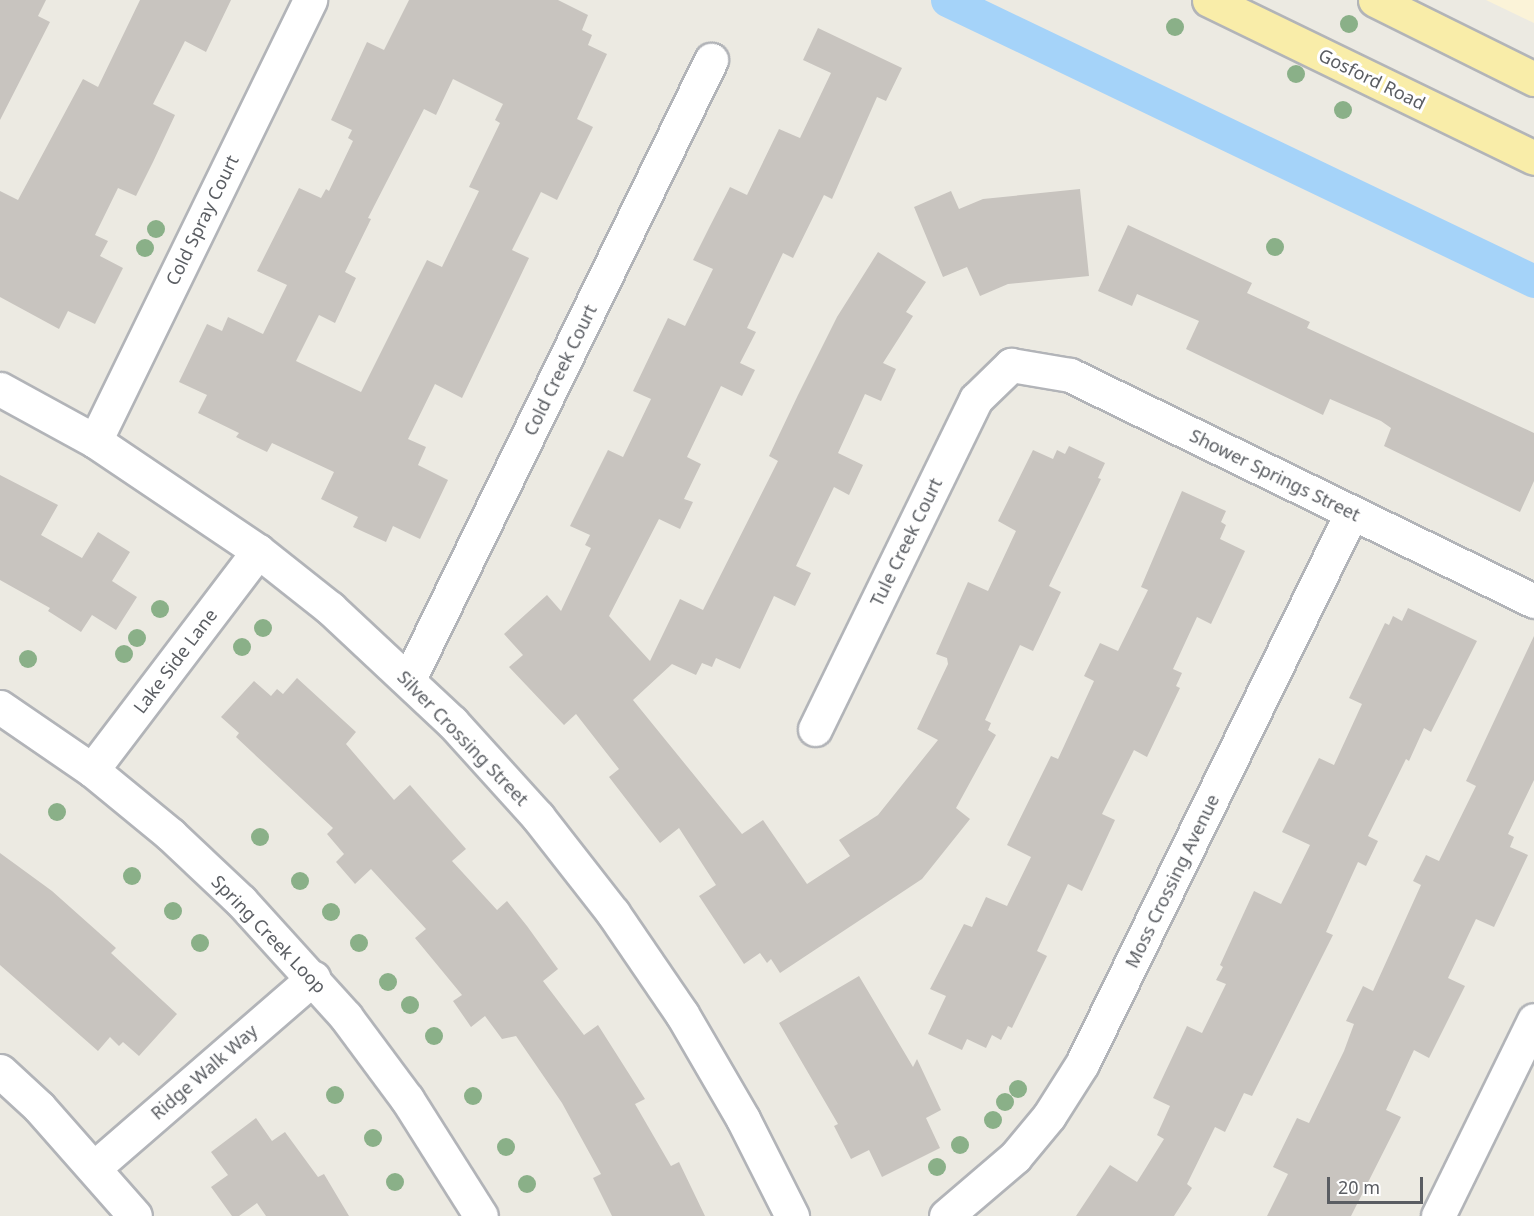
<!DOCTYPE html>
<style>
body{margin:0}
#map{position:relative;width:1534px;height:1216px;overflow:hidden;background:#eceae2;font-family:"Noto Sans",sans-serif}
div>[style]{position:absolute}
[style*='--x']{left:calc(var(--x)*1px);top:calc(var(--y)*1px);width:calc(var(--w)*1px);rotate:calc(var(--a)*1deg)}
.commercial>*{inset:0;background:#fbf3d8}
.canal>*{height:33px;margin:-16.5px;padding:0 16.5px;transform-origin:16.5px;border-radius:16.5px;background:#a5d3f9}
.building>*{inset:0;background:#c8c4bf}
.roads{filter:drop-shadow(2px 0 #b2b4b8) drop-shadow(-2px 0 #b2b4b8) drop-shadow(0 2px #b2b4b8) drop-shadow(0 -2px #b2b4b8)}
.minor>*{height:33px;margin:-16.5px;padding:0 16.5px;transform-origin:16.5px;border-radius:16.5px;background:#fff}
.major>*{height:33px;margin:-16.5px;padding:0 16.5px;transform-origin:16.5px;border-radius:16.5px;background:#f9eda9}
.trees>*{width:18px;height:18px;margin:-9px;border-radius:50%;background:#8ab088}
span{translate:-50% -50%;white-space:nowrap;text-align:center;line-height:1.15;-webkit-text-stroke:6px #fff;paint-order:stroke}
.street-label{font-size:18px;color:#5a5d62}
.scale{position:absolute;left:1327px;top:1177px;width:96px;height:27px;box-sizing:border-box;border:3px solid #5a5d62;border-top:0;padding-left:8px;font-size:18px;line-height:21px;white-space:nowrap;color:#5a5d62;-webkit-text-stroke:4px #fff;paint-order:stroke}
</style>
<div id="map">
<div class="commercial">
<div style="clip-path:polygon(1486px 0,1534px 0,1534px 23px)"></div>
</div>
<div class="canal">
<div style="--x:947;--y:0;--w:651;--a:25.58"></div>
</div>
<div class="building">
<div style="clip-path:polygon(0 0,46px 0,38px 16px,50px 22px,0 120px)"></div>
<div style="clip-path:polygon(140px 0,231px 0,206px 52px,185px 41px,153px 104px,175px 115px,153px 162px,136px 196px,118px 188px,95px 235px,108px 241px,100px 256px,123px 268px,95px 324px,68px 311px,59px 329px,0 297px,0 191px,18px 200px,83px 79px,98px 87px)"></div>
<div style="clip-path:polygon(evenodd,409px 0,558px 0,588px 15px,582px 30px,592px 35px,588px 45px,607px 54px,577px 119px,593px 127px,557px 200px,541px 192px,512px 250px,529px 258px,462px 398px,435px 384px,408px 439px,426px 447px,418px 465px,448px 480px,420px 539px,393px 526px,386px 542px,353px 527px,358px 517px,321px 499px,334px 472px,272px 443px,267px 452px,236px 437px,239px 433px,198px 413px,207px 395px,179px 382px,207px 324px,222px 331px,228px 317px,263px 334px,287px 285px,257px 271px,299px 188px,321px 198px,326px 189px,329px 191px,353px 141px,348px 138px,352px 130px,331px 120px,367px 42px,384px 50px,409px 0,453px 79px,503px 104px,495px 120px,500px 123px,469px 187px,479px 191px,442px 267px,427px 260px,361px 392px,296px 361px,319px 315px,335px 323px,356px 278px,345px 272px,371px 219px,368px 218px,424px 109px,436px 115px,453px 79px)"></div>
<div style="clip-path:polygon(818px 28px,902px 68px,886px 101px,877px 97px,832px 199px,824px 195px,793px 258px,783px 253px,747px 328px,756px 332px,740px 363px,755px 370px,742px 396px,721px 386px,687px 457px,701px 464px,684px 499px,693px 502px,680px 529px,659px 519px,609px 616px,650px 661px,680px 599px,703px 610px,778px 461px,769px 456px,798px 395px,837px 317px,878px 252px,926px 282px,906px 312px,913px 316px,883px 363px,896px 369px,881px 401px,865px 394px,838px 453px,863px 465px,849px 495px,834px 487px,796px 566px,811px 573px,795px 606px,774px 596px,740px 669px,716px 658px,712px 667px,702px 663px,696px 675px,672px 664px,633px 700px,742px 834px,763px 820px,807px 884px,850px 856px,839px 840px,878px 815px,938px 740px,917px 729px,948px 664px,947px 658px,936px 654px,968px 582px,988px 591px,1016px 531px,998px 521px,1033px 450px,1053px 459px,1057px 450px,1065px 454px,1069px 446px,1105px 463px,1098px 478px,1101px 479px,1049px 586px,1061px 592px,1033px 651px,1020px 645px,985px 720px,991px 723px,988px 730px,996px 735px,956px 808px,970px 819px,922px 879px,780px 973px,771px 959px,767px 963px,760px 953px,744px 964px,699px 896px,716px 885px,679px 828px,660px 843px,609px 777px,619px 769px,576px 714px,564px 725px,509px 667px,523px 655px,504px 634px,547px 595px,561px 611px,591px 548px,585px 545px,590px 535px,570px 526px,608px 450px,623px 457px,651px 399px,633px 391px,668px 318px,685px 326px,713px 269px,693px 260px,710px 226px,730px 187px,747px 195px,779px 129px,800px 138px,831px 73px,803px 60px)"></div>
<div style="clip-path:polygon(1080px 189px,1089px 276px,1008px 284px,980px 296px,967px 267px,943px 277px,914px 207px,951px 191px,959px 209px,983px 199px)"></div>
<div style="clip-path:polygon(1128px 225px,1252px 283px,1247px 293px,1310px 322px,1307px 328px,1534px 433px,1534px 481px,1520px 512px,1384px 446px,1391px 428px,1381px 421px,1330px 399px,1323px 415px,1186px 349px,1199px 321px,1137px 294px,1132px 306px,1098px 291px)"></div>
<div style="clip-path:polygon(0 475px,58px 505px,41px 535px,82px 558px,98px 532px,130px 552px,112px 581px,137px 597px,116px 630px,92px 615px,81px 632px,48px 611px,50px 608px,0 580px)"></div>
<div style="clip-path:polygon(1182px 491px,1226px 511px,1221px 522px,1226px 525px,1220px 539px,1245px 551px,1211px 624px,1197px 617px,1173px 669px,1182px 673px,1176px 686px,1180px 688px,1147px 757px,1134px 750px,1102px 814px,1115px 820px,1082px 891px,1068px 884px,1037px 951px,1047px 956px,1012px 1028px,1008px 1026px,1001px 1040px,992px 1035px,986px 1048px,967px 1039px,962px 1050px,928px 1034px,946px 996px,930px 989px,964px 924px,972px 927px,986px 897px,1007px 906px,1031px 857px,1007px 845px,1051px 756px,1058px 759px,1094px 681px,1084px 676px,1100px 643px,1118px 651px,1148px 590px,1141px 587px)"></div>
<div style="clip-path:polygon(1408px 608px,1477px 641px,1431px 732px,1424px 728px,1409px 761px,1406px 759px,1368px 836px,1378px 841px,1366px 866px,1358px 862px,1326px 932px,1333px 935px,1252px 1096px,1244px 1093px,1225px 1132px,1215px 1127px,1187px 1184px,1192px 1188px,1174px 1216px,1076px 1216px,1110px 1165px,1137px 1182px,1164px 1139px,1157px 1135px,1170px 1106px,1153px 1098px,1187px 1026px,1202px 1033px,1226px 984px,1216px 980px,1223px 967px,1220px 965px,1254px 891px,1281px 904px,1288px 890px,1310px 845px,1282px 832px,1319px 758px,1334px 765px,1362px 704px,1349px 698px,1385px 623px,1389px 625px,1393px 616px,1402px 621px)"></div>
<div style="clip-path:polygon(1534px 636px,1534px 780px,1508px 834px,1514px 837px,1510px 847px,1528px 855px,1494px 927px,1476px 919px,1448px 978px,1465px 986px,1429px 1058px,1414px 1050px,1386px 1110px,1401px 1117px,1351px 1216px,1267px 1216px,1288px 1174px,1273px 1167px,1297px 1118px,1309px 1123px,1344px 1051px,1354px 1024px,1346px 1021px,1363px 986px,1373px 991px,1421px 885px,1413px 881px,1426px 855px,1439px 861px,1476px 786px,1466px 781px)"></div>
<div style="clip-path:polygon(297px 678px,356px 732px,346px 744px,394px 800px,410px 785px,466px 849px,452px 861px,497px 910px,507px 901px,527px 926px,558px 969px,543px 981px,584px 1035px,598px 1025px,645px 1099px,635px 1104px,671px 1166px,679px 1162px,705px 1216px,612px 1216px,593px 1178px,601px 1174px,562px 1103px,516px 1036px,502px 1039px,485px 1016px,471px 1027px,453px 1001px,462px 995px,415px 938px,426px 929px,371px 869px,355px 884px,336px 862px,344px 854px,327px 834px,333px 828px,236px 737px,239px 733px,221px 717px,254px 681px,271px 696px,277px 689px,283px 694px)"></div>
<div style="clip-path:polygon(0 853px,52px 891px,116px 948px,111px 953px,177px 1014px,139px 1056px,123px 1042px,119px 1046px,110px 1037px,98px 1051px,0 965px)"></div>
<div style="clip-path:polygon(859px 976px,913px 1067px,917px 1059px,941px 1110px,926px 1118px,940px 1148px,882px 1177px,869px 1150px,851px 1159px,834px 1126px,838px 1124px,779px 1023px)"></div>
<div style="clip-path:polygon(256px 1118px,272px 1141px,285px 1132px,318px 1177px,324px 1174px,349px 1216px,266px 1216px,257px 1203px,239px 1216px,232px 1216px,211px 1187px,228px 1175px,211px 1152px)"></div>
</div>
<div class="roads">
<div class="minor">
<div style="--x:0;--y:389;--w:108;--a:28.7"></div>
<div style="--x:95;--y:441;--w:197;--a:34"></div>
<div style="--x:258;--y:551;--w:92;--a:38.4"></div>
<div style="--x:330;--y:608;--w:167;--a:43.1"></div>
<div style="--x:452;--y:722;--w:128;--a:47.8"></div>
<div style="--x:538;--y:817;--w:122;--a:52"></div>
<div style="--x:613;--y:913;--w:122;--a:55.7"></div>
<div style="--x:682;--y:1014;--w:121;--a:59.8"></div>
<div style="--x:743;--y:1119;--w:109;--a:63.2"></div>
<div style="--x:95;--y:441;--w:491;--a:-64"></div>
<div style="--x:409;--y:679;--w:689;--a:-63.99"></div>
<div style="--x:0;--y:707;--w:112;--a:34.4"></div>
<div style="--x:92;--y:770;--w:102;--a:39.4"></div>
<div style="--x:171;--y:835;--w:96;--a:43.3"></div>
<div style="--x:241;--y:901;--w:156;--a:47.8"></div>
<div style="--x:346;--y:1017;--w:102;--a:53.4"></div>
<div style="--x:407;--y:1099;--w:138;--a:57.7"></div>
<div style="--x:815;--y:729;--w:367;--a:-64"></div>
<div style="--x:976;--y:399;--w:49;--a:-44.2"></div>
<div style="--x:1011;--y:365;--w:60;--a:9.6"></div>
<div style="--x:1070;--y:375;--w:516;--a:25.97"></div>
<div style="--x:92;--y:770;--w:275;--a:-52.8"></div>
<div style="--x:0;--y:1071;--w:53;--a:42.7"></div>
<div style="--x:39;--y:1107;--w:145;--a:48.6"></div>
<div style="--x:95;--y:1167;--w:289;--a:-40.9"></div>
<div style="--x:946;--y:1216;--w:91;--a:-40.5"></div>
<div style="--x:1015;--y:1157;--w:53;--a:-50.3"></div>
<div style="--x:1049;--y:1116;--w:62;--a:-57.6"></div>
<div style="--x:1082;--y:1064;--w:614;--a:-63.94"></div>
<div style="--x:1438;--y:1216;--w:218;--a:-63.9"></div>
</div>
<div class="major">
<div style="--x:1209;--y:0;--w:361;--a:25.9"></div>
<div style="--x:1375;--y:0;--w:178;--a:26.4"></div>
</div>
</div>
<div class="trees">
<div style="left:1349px;top:24px"></div>
<div style="left:1175px;top:27px"></div>
<div style="left:1296px;top:74px"></div>
<div style="left:1343px;top:110px"></div>
<div style="left:156px;top:229px"></div>
<div style="left:1275px;top:247px"></div>
<div style="left:145px;top:248px"></div>
<div style="left:160px;top:609px"></div>
<div style="left:263px;top:628px"></div>
<div style="left:137px;top:638px"></div>
<div style="left:242px;top:647px"></div>
<div style="left:124px;top:654px"></div>
<div style="left:28px;top:659px"></div>
<div style="left:57px;top:812px"></div>
<div style="left:260px;top:837px"></div>
<div style="left:132px;top:876px"></div>
<div style="left:300px;top:881px"></div>
<div style="left:173px;top:911px"></div>
<div style="left:331px;top:912px"></div>
<div style="left:200px;top:943px"></div>
<div style="left:359px;top:943px"></div>
<div style="left:388px;top:982px"></div>
<div style="left:410px;top:1005px"></div>
<div style="left:434px;top:1036px"></div>
<div style="left:1018px;top:1089px"></div>
<div style="left:335px;top:1095px"></div>
<div style="left:473px;top:1096px"></div>
<div style="left:1005px;top:1102px"></div>
<div style="left:993px;top:1120px"></div>
<div style="left:373px;top:1138px"></div>
<div style="left:960px;top:1145px"></div>
<div style="left:506px;top:1147px"></div>
<div style="left:937px;top:1167px"></div>
<div style="left:395px;top:1182px"></div>
<div style="left:527px;top:1184px"></div>
</div>
<div class="street-label">
<span style="left:1372px;top:79px;rotate:26deg">Gosford Road</span>
<span style="left:202px;top:220px;rotate:-64deg">Cold Spray Court</span>
<span style="left:560px;top:370px;rotate:-64deg">Cold Creek Court</span>
<span style="left:1275px;top:475px;rotate:26deg">Shower Springs Street</span>
<span style="left:906px;top:542px;rotate:-64deg">Tule Creek Court</span>
<span style="left:175px;top:661px;rotate:-53deg">Lake Side Lane</span>
<span style="left:463px;top:738px;rotate:46deg">Silver Crossing Street</span>
<span style="left:1172px;top:881px;rotate:-64deg">Moss Crossing Avenue</span>
<span style="left:269px;top:934px;rotate:46deg">Spring Creek Loop</span>
<span style="left:204px;top:1072px;rotate:-41deg">Ridge Walk Way</span>
</div>
<div class="scale">20 m</div>
</div>
